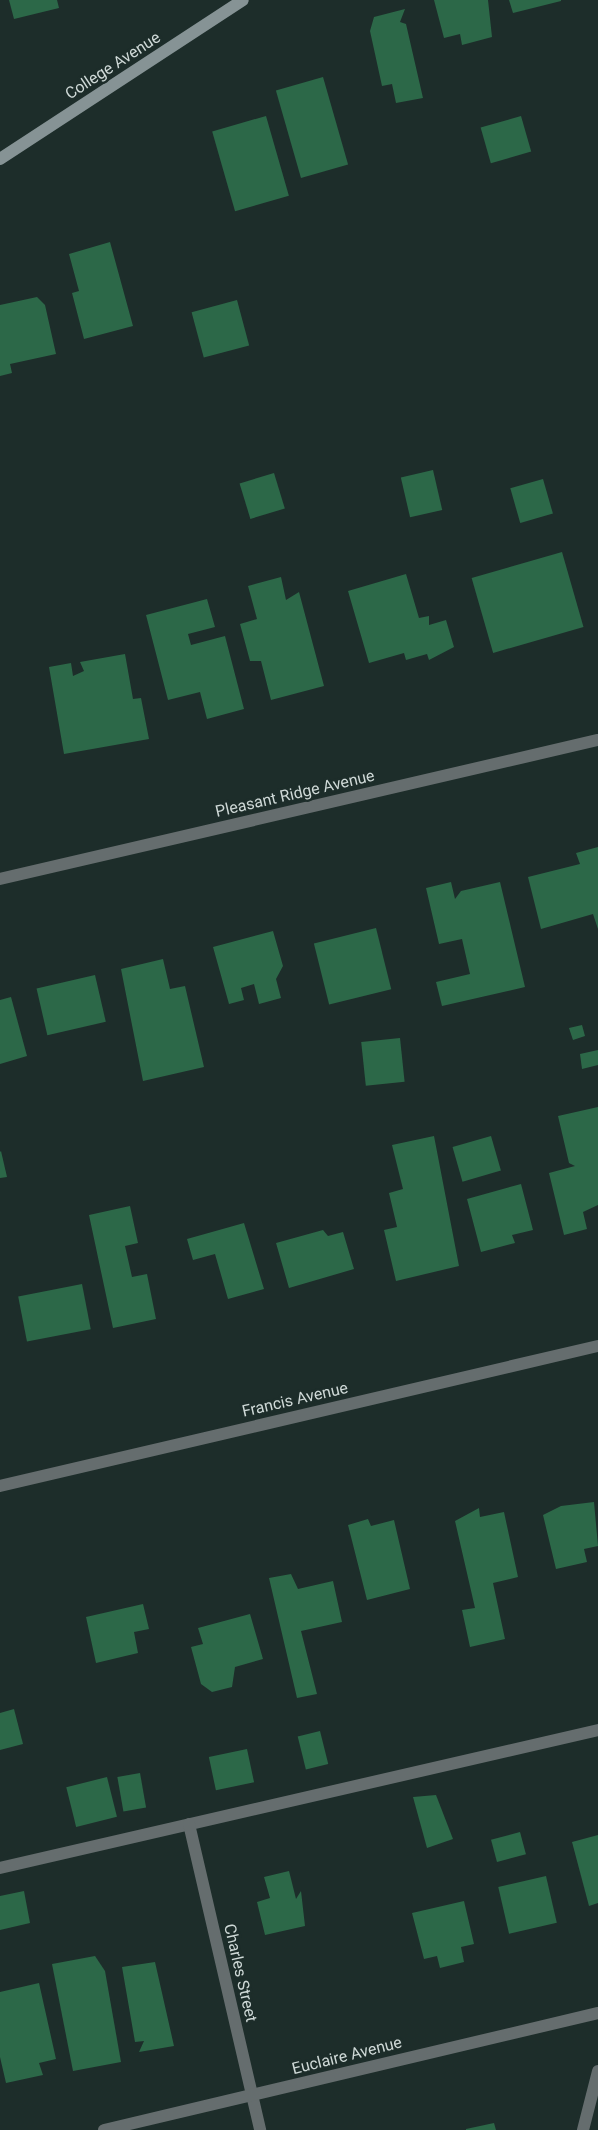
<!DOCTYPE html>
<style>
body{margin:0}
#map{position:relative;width:598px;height:2130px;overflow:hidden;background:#1d2d2a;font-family:Roboto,sans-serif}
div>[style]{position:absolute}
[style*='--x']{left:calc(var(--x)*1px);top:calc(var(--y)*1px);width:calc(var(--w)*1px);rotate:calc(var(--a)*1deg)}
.building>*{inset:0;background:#2c6848;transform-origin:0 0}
.lane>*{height:12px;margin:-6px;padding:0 6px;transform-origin:6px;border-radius:6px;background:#656d6e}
.street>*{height:12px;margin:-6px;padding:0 6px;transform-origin:6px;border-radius:6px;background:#656d6e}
.secondary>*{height:12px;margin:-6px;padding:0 6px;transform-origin:6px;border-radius:6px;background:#869395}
span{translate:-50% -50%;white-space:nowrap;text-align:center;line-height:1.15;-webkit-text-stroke:5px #1d2d2a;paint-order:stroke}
.street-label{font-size:16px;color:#cfd9d7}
</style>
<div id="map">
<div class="building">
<div style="clip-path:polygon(9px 0,57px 0,59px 8px,14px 19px)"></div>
<div style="clip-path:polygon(434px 0,488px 0,492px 37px,462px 45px,460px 34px,444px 38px)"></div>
<div style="clip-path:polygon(509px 0,561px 0,561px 1px,513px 13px)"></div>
<div style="clip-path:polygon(405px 9px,400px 22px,406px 24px,423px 98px,396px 103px,392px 84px,382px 86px,370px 31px,374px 17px)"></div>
<div style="left:323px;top:77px;width:91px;height:49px;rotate:74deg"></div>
<div style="left:266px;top:116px;width:83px;height:56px;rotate:74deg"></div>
<div style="left:521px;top:116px;width:37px;height:42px;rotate:74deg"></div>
<div style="clip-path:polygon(110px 242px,133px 326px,84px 339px,72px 293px,79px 291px,69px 254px)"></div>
<div style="clip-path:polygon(37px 297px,45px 305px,56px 354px,10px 364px,12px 373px,0 376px,0 305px)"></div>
<div style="left:237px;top:300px;width:47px;height:47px;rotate:75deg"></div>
<div style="left:433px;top:470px;width:41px;height:33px;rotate:77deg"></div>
<div style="left:274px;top:473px;width:37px;height:36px;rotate:73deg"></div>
<div style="left:543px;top:479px;width:36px;height:34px;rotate:74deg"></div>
<div style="left:562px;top:552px;width:78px;height:94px;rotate:74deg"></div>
<div style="clip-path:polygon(406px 574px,419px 618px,429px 616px,429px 625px,446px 620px,454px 647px,429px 660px,427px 654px,406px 660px,404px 653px,369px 663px,348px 591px)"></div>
<div style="clip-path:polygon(281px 577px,286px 600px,299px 592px,324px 686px,271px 700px,261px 661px,250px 661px,240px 624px,257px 619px,248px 586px)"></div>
<div style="clip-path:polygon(207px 599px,215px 627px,188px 634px,191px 645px,225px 636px,244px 709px,207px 719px,200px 692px,168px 700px,146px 615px)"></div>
<div style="clip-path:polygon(125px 654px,133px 699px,141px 698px,149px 739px,64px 754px,49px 667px,71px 663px,73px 676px,84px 671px,80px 662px)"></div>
<div style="clip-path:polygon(598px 847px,598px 929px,593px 914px,541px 929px,528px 877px,580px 864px,576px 853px)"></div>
<div style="clip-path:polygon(451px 882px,455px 899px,461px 891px,500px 882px,525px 987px,442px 1006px,436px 982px,470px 974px,462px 939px,439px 944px,426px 888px)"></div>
<div style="left:376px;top:928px;width:63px;height:64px;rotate:76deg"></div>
<div style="clip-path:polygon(273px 931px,283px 966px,276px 979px,281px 998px,259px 1004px,254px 984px,241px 988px,244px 1000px,229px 1004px,213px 947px)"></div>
<div style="clip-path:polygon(163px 959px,170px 989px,185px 986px,204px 1067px,143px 1081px,121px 969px)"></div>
<div style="left:95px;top:975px;width:48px;height:60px;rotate:77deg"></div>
<div style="clip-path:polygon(11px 997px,27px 1056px,0 1064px,0 1000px)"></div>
<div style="clip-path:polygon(582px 1025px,585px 1036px,573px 1040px,569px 1028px)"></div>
<div style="left:400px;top:1038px;width:44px;height:39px;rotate:84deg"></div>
<div style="clip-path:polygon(598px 1050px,598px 1065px,582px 1069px,580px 1054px)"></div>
<div style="clip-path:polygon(598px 1107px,598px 1205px,583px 1212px,587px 1229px,564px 1235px,549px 1173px,575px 1166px,569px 1163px,558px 1116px)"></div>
<div style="clip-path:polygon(434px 1136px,459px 1266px,396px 1281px,384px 1230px,397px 1227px,389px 1193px,403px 1189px,392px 1145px)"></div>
<div style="left:491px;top:1136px;width:36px;height:40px;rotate:74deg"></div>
<div style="clip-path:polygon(1px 1151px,7px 1177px,0 1178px,0 1152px)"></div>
<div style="clip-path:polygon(521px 1184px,533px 1230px,512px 1235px,515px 1243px,481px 1252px,467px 1199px)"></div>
<div style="clip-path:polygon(130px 1206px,138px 1243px,125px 1246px,132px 1277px,147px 1274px,156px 1319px,113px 1328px,89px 1215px)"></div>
<div style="clip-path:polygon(244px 1223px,264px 1289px,228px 1299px,215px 1254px,193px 1260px,187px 1239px)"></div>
<div style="clip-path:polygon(323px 1230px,328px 1236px,343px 1232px,354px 1269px,289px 1288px,276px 1243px)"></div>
<div style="left:82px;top:1284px;width:46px;height:65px;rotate:79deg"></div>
<div style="clip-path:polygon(594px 1502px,598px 1546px,584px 1549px,587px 1562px,556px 1569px,543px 1515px,561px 1506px)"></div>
<div style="clip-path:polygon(479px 1508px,480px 1517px,504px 1512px,518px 1577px,493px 1583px,505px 1639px,470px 1647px,462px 1610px,475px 1608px,455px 1521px)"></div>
<div style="clip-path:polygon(368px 1519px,371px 1526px,394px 1520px,410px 1589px,367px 1600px,348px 1525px)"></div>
<div style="clip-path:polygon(291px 1574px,298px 1589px,333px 1581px,342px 1622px,301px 1631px,317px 1694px,297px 1698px,269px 1578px)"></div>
<div style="clip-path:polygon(143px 1604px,149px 1629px,134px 1632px,138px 1653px,96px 1663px,86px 1617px)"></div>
<div style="clip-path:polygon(250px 1614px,263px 1659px,235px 1667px,232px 1687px,212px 1692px,201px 1684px,191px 1647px,203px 1644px,198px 1628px)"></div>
<div style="clip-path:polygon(14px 1709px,23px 1744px,0 1750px,0 1713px)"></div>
<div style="left:320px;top:1731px;width:34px;height:23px;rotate:76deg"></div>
<div style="left:247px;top:1749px;width:34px;height:39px;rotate:78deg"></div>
<div style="left:140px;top:1773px;width:35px;height:23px;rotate:80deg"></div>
<div style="left:107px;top:1777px;width:41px;height:42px;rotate:76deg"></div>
<div style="clip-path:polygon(436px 1795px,453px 1839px,427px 1848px,413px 1797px)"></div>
<div style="left:520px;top:1832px;width:23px;height:30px;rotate:75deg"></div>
<div style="clip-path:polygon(598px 1835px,598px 1903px,589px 1906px,572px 1842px)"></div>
<div style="clip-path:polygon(289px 1871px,296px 1899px,301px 1891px,305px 1926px,265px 1935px,257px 1902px,270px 1898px,264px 1877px)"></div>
<div style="left:546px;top:1876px;width:48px;height:49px;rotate:77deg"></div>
<div style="clip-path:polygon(24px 1891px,30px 1923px,0 1930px,0 1896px)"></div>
<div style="clip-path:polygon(464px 1901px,474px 1944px,461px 1947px,464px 1962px,440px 1968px,437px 1956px,424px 1959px,412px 1913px)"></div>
<div style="clip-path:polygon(95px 1956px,105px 1971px,121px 2062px,73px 2071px,52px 1964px)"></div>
<div style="clip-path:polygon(155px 1962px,174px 2046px,139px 2052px,144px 2041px,135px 2042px,122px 1967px)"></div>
<div style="clip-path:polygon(39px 1983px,56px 2059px,39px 2063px,43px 2075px,6px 2083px,0 2057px,0 1992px)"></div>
<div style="clip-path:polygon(494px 2123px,496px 2130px,466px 2130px,466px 2129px)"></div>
</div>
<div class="lane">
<div style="--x:0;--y:1868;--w:614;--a:-12.99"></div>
</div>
<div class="street">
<div style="--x:0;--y:879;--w:614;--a:-13.09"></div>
<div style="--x:0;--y:1486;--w:614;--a:-13.18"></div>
<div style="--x:189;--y:1824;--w:314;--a:76.9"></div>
<div style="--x:104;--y:2130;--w:508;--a:-13.32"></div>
<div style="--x:583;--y:2130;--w:61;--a:-75.7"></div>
</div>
<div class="secondary">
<div style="--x:0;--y:159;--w:290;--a:-33.2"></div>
</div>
<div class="street-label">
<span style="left:113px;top:66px;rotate:-33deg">College Avenue</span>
<span style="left:295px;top:794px;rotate:-13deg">Pleasant Ridge Avenue</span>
<span style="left:295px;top:1400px;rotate:-13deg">Francis Avenue</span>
<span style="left:240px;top:1973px;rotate:77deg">Charles Street</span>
<span style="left:347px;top:2056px;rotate:-14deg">Euclaire Avenue</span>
</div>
</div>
